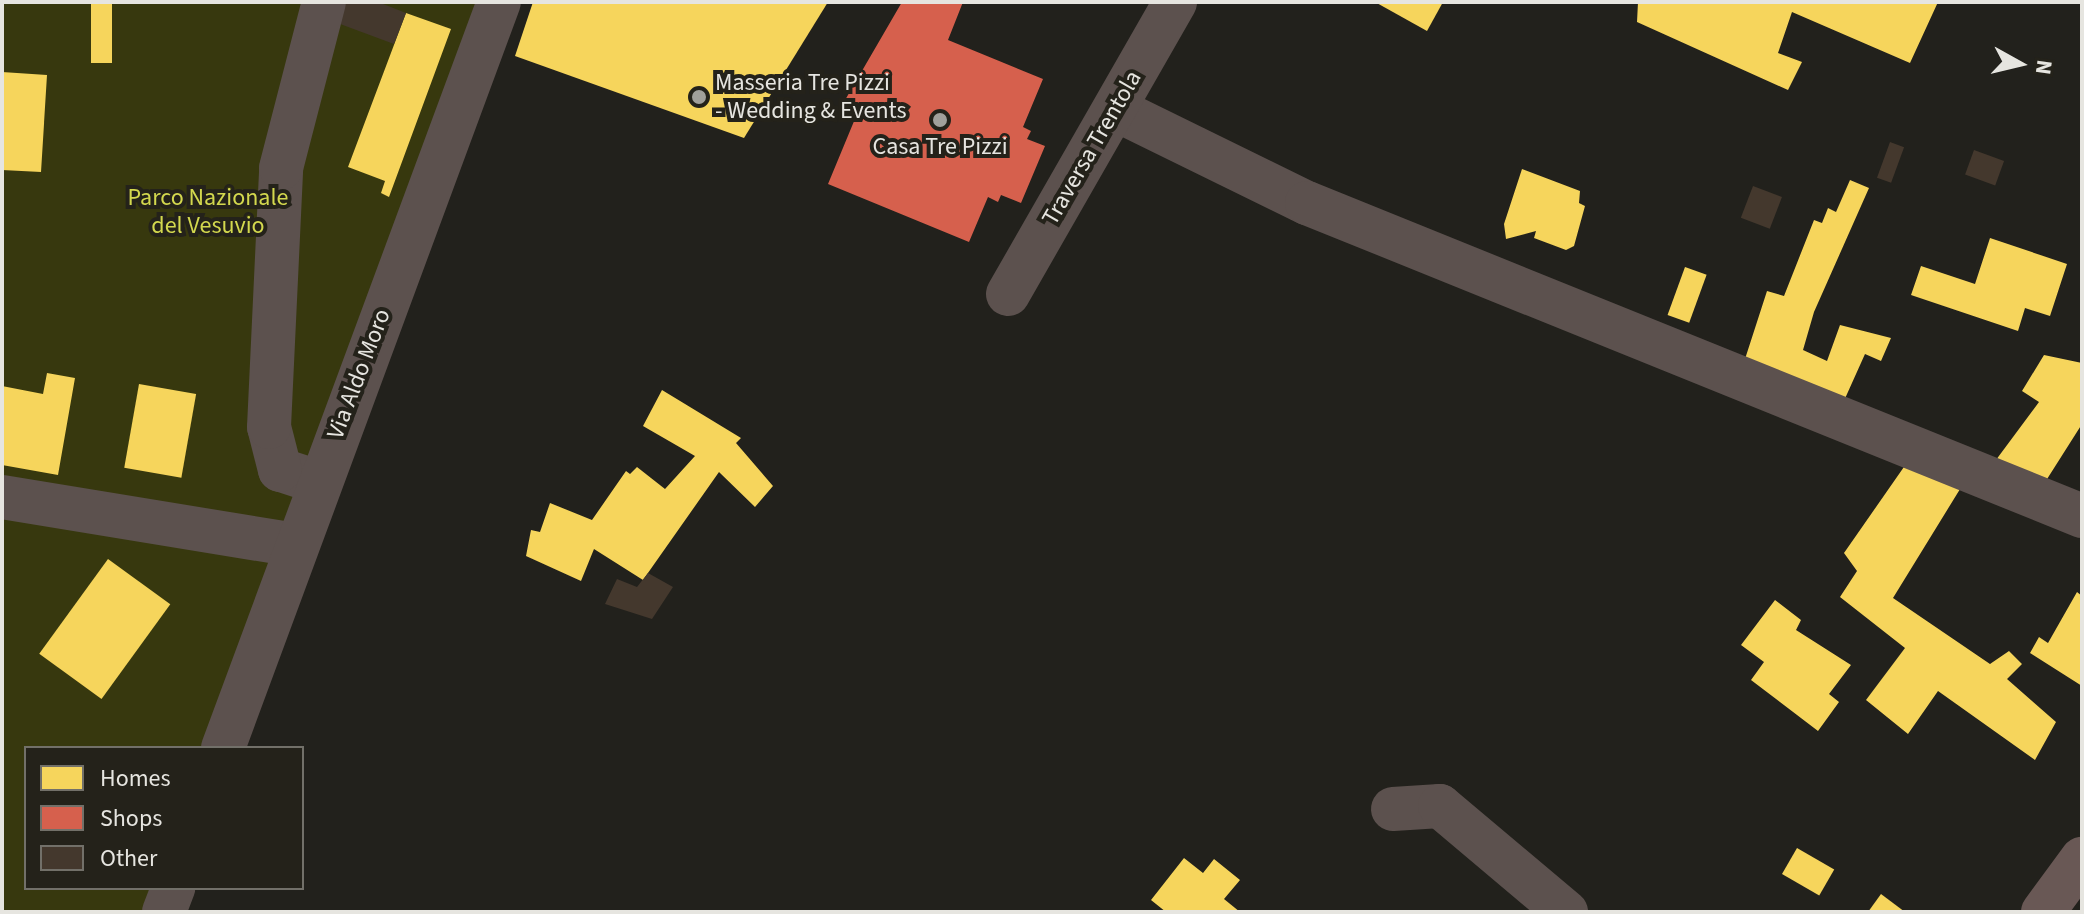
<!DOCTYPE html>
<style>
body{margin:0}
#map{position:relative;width:2084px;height:914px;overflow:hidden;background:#22211c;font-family:"Source Sans 3",sans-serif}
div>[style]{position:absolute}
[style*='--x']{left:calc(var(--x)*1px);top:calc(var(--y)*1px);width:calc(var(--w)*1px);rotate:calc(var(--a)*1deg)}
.green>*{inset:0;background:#37380e}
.homes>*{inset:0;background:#f6d55c;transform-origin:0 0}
.shops>*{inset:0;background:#d6604d}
.building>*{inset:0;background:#44382d;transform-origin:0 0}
.minor>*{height:44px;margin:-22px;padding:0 22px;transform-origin:22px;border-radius:22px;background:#5c514e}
.major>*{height:44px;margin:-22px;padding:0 22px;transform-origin:22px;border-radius:22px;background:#695855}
.dots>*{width:22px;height:22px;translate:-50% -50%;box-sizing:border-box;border:4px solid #24221a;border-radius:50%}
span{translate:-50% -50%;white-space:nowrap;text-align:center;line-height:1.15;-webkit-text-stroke:8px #24221a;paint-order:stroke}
.poi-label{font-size:24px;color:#e6e5e0}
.left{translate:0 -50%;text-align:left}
.street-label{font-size:24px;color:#e6e5e0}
.park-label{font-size:24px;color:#d3d84e}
.frame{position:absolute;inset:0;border:4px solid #e6e5e0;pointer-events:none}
.legend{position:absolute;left:24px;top:746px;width:280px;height:144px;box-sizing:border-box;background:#24221a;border:2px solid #727069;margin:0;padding:10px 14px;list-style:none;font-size:24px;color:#e6e5e0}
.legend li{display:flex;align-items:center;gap:16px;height:40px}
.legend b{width:40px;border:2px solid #727069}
.north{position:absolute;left:1980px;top:24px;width:80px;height:80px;-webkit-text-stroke:6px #24221a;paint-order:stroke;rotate:98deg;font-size:22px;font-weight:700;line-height:32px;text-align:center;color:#e6e5e0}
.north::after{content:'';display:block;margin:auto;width:28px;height:36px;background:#e6e5e0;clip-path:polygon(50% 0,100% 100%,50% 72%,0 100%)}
</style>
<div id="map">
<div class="green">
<div style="clip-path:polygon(2px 2px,507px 2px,231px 748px,26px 748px,26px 888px,180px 888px,172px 912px,2px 912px)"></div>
</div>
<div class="homes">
<div style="left:91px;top:2px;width:21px;height:61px"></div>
<div style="clip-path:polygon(533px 2px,828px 2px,744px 138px,515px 56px)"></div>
<div style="clip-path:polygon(1375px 2px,1443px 2px,1427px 31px)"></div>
<div style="clip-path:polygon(1638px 2px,1938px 2px,1910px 63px,1792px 12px,1778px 53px,1802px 62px,1788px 90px,1637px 22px)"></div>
<div style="clip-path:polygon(406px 13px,451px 29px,389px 197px,381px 193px,385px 181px,348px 167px)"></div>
<div style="clip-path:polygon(2px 72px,47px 75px,41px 172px,2px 170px)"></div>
<div style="clip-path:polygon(1522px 169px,1580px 191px,1579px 203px,1585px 206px,1574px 246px,1566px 250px,1534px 238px,1536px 231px,1506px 239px,1504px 224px)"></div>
<div style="clip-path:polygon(1850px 180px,1869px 188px,1814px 312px,1803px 350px,1827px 361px,1840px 325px,1891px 338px,1881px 361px,1865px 354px,1843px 403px,1745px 359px,1767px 291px,1784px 296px,1814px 220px,1822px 223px,1828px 208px,1836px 212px)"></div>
<div style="clip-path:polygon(1990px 238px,2067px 264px,2050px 316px,2025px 308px,2018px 331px,1911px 295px,1921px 266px,1975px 284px)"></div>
<div style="left:1685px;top:267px;width:23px;height:51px;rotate:20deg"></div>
<div style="clip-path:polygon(2044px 355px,2082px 363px,2082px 424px,2042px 487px,1990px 468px,2039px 402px,2022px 391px)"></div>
<div style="clip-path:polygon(47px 373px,75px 378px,58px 475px,2px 465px,2px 386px,43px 394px)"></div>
<div style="left:139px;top:384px;width:58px;height:85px;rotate:10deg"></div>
<div style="clip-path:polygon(662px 390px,741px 438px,736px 443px,773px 486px,755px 507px,719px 472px,643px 580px,594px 549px,581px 581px,526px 556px,531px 530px,540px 532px,550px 503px,592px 520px,626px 471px,630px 474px,637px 467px,665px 489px,695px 456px,643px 426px)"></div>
<div style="clip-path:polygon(1906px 464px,1965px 481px,1893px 598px,1990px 664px,2009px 651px,2022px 664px,2007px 679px,2056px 722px,2035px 760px,1938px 691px,1908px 734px,1866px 700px,1905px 648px,1840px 597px,1857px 571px,1844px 553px)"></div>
<div style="left:108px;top:559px;width:77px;height:117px;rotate:36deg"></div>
<div style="clip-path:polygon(2077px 592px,2082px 596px,2082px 686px,2030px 653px,2039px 637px,2048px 643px)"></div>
<div style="clip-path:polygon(1775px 600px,1801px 620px,1796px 630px,1851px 665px,1829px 694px,1839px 702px,1818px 731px,1751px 680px,1764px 662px,1741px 645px)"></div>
<div style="left:1797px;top:848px;width:43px;height:30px;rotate:30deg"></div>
<div style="clip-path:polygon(1184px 858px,1203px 873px,1214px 859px,1240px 880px,1224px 899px,1240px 912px,1166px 912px,1151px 900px)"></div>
<div style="clip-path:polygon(1881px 894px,1905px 912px,1868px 912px)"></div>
</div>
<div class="shops">
<div style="clip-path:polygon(902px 2px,963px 2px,948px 40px,1043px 79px,1023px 127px,1031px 131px,1027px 139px,1045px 146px,1021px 203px,1001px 195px,998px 202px,988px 197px,969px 242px,828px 184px,857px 114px,841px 107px)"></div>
</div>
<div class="building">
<div style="clip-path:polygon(339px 2px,378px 2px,406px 13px,394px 44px,332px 21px)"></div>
<div style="left:1890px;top:142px;width:15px;height:38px;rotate:20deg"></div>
<div style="left:1974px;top:150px;width:32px;height:26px;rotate:20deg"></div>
<div style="left:1753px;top:186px;width:31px;height:34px;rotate:21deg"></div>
<div style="clip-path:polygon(648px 573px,673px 587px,652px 619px,605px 604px,617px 579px,637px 587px)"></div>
</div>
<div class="minor">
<div style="--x:1115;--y:109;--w:214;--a:26.1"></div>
<div style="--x:1307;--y:203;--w:836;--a:21.99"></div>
<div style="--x:1008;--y:294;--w:336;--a:-60.2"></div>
<div style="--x:318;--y:482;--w:40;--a:-162"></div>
<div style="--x:280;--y:470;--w:44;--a:-104.3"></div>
<div style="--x:269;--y:427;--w:259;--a:-87.3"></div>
<div style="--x:281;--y:168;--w:171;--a:-75.5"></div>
<div style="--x:2;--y:497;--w:296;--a:9.3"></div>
<div style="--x:223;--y:748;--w:795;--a:-69.7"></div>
<div style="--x:1393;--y:809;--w:47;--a:-3.7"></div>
<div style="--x:1440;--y:806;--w:165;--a:40.1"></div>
<div style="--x:164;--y:912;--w:26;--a:-69"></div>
</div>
<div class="major">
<div style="--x:2043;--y:912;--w:66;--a:-53.7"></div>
</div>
<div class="dots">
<div style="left:699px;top:97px;background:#a1a09b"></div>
<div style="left:940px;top:120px;background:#a1a09b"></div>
</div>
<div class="poi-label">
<span class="left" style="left:715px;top:97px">Masseria Tre Pizzi<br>- Wedding &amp; Events</span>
<span style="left:940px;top:147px">Casa Tre Pizzi</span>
</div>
<div class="street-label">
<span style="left:1092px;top:148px;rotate:-60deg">Traversa Trentola</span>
<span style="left:359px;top:374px;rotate:-69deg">Via Aldo Moro</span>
</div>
<div class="park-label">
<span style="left:208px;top:212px">Parco Nazionale<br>del Vesuvio</span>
</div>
<div class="frame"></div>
<ul class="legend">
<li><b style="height:22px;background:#f6d55c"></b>Homes</li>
<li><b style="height:22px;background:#d6604d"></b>Shops</li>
<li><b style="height:22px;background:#44382d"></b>Other</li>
</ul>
<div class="north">N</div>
</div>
